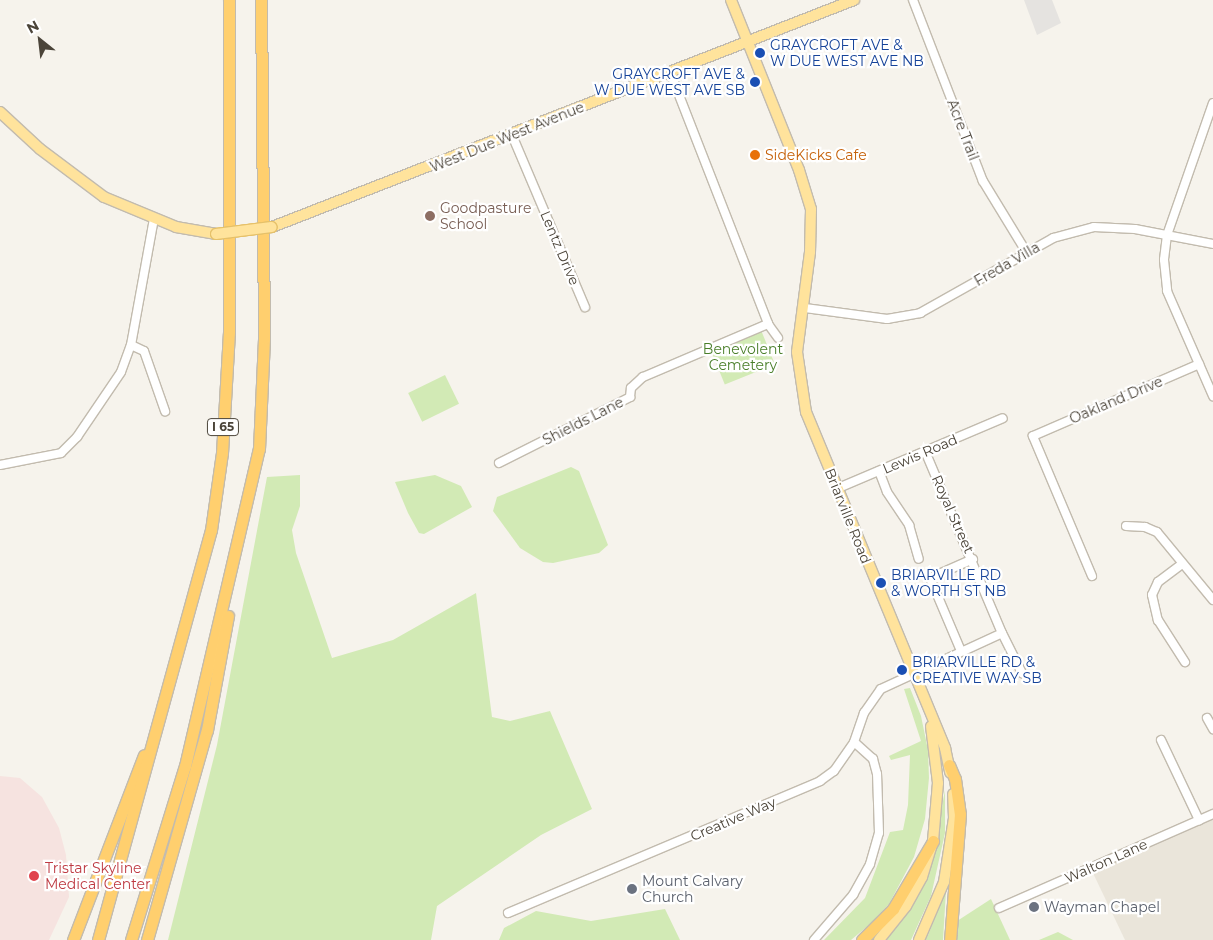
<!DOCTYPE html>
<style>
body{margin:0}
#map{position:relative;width:1213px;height:940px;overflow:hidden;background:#f6f3ec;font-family:Montserrat,sans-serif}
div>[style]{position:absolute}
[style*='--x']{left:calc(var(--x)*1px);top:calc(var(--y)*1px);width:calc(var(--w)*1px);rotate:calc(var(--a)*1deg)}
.residential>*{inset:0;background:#eae5da}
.medical>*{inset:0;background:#f6e3e0}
.green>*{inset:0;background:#d2eab5;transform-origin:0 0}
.parking>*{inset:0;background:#e5e3e0}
.roads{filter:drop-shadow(1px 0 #c2bbae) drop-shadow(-1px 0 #c2bbae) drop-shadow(0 1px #c2bbae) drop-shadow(0 -1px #c2bbae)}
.minor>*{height:8px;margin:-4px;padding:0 4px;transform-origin:4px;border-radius:4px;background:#fff}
.major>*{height:10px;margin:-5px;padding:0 5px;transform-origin:5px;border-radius:5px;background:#ffe39c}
.highway>*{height:11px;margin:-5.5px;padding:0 5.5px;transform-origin:5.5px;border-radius:5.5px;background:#ffcf6e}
.bridges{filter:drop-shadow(1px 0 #e6c16a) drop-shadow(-1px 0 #e6c16a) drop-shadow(0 1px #e6c16a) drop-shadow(0 -1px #e6c16a)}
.major-bridge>*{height:10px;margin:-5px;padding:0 5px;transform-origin:5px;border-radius:5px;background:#ffe39c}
.dots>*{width:14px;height:14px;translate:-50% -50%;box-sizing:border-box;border:2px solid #fff;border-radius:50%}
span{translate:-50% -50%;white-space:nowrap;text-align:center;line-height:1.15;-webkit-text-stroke:4.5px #fff;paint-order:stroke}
.shield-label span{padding:1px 4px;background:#fff;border:1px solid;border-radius:4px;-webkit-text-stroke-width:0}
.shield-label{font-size:12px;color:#4b4439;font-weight:700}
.transit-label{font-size:14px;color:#164399}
.left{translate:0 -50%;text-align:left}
.right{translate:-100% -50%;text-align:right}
.street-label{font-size:14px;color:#4b4439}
.food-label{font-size:14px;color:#c56008}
.education-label{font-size:14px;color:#785e54}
.park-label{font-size:14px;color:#4a7f2a}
.health-label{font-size:14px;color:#be3a42}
.worship-label{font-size:14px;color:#5b616d}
.north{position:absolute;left:15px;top:15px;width:50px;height:50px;-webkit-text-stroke:4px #fff;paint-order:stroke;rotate:331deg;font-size:14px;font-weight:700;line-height:20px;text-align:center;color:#4b4439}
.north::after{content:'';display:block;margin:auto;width:18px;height:22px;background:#4b4439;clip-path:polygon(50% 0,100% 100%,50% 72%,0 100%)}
</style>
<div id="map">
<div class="residential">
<div style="clip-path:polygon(1213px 818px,1213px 940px,1125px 940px,1092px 871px)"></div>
</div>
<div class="medical">
<div style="clip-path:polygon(0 776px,20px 778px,42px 797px,59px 828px,66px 855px,69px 897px,49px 940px,0 940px)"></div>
</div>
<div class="green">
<div style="left:761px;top:330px;width:37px;height:54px;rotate:68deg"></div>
<div style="left:445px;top:375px;width:32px;height:41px;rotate:64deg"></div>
<div style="clip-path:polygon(571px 467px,579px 471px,608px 545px,599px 553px,553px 563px,543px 562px,520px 548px,493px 511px,497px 497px)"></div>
<div style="clip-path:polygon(300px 475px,300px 506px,292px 530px,296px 553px,332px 658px,393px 640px,476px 593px,492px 717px,510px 721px,550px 711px,592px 809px,541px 835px,437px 906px,431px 940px,168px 940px,217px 745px,267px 477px)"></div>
<div style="clip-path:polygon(435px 475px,461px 486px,472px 507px,424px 534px,419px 533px,408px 513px,395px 482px)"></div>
<div style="clip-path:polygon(910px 688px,921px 716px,928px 750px,929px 778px,925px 819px,914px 857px,889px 904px,870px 924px,851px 940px,824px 940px,865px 898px,890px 832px,903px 830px,908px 805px,910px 755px,891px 760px,889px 756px,921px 741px,904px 689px)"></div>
<div style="clip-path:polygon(945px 790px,945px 833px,931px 896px,911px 940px,882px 940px,938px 829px)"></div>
<div style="clip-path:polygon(946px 891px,943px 940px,925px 940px,928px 935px)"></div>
<div style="clip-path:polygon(991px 899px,1010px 940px,956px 940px,954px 923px)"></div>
<div style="clip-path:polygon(665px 909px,680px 940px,499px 940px,504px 928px,536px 911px,591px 921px)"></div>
<div style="clip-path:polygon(1058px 932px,1073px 940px,1039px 940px)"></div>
</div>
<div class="parking">
<div style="clip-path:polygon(1024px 0,1052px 0,1061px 23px,1037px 35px)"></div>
</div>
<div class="roads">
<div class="minor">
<div style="--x:913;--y:0;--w:194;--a:68.9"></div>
<div style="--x:983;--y:181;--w:84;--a:58.6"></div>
<div style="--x:670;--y:72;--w:270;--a:68.7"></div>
<div style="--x:768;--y:324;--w:17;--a:54"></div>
<div style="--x:1213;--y:103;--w:140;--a:109.2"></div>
<div style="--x:1167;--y:235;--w:25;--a:97"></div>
<div style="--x:1164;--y:260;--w:31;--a:84"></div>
<div style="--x:1167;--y:291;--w:115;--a:66.3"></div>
<div style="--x:512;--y:135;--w:187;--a:67"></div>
<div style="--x:805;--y:308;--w:83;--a:7.6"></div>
<div style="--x:887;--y:319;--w:34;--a:-10"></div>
<div style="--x:920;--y:313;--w:153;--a:-29.4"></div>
<div style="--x:1053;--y:238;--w:42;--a:-15"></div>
<div style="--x:1094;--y:227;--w:41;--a:2.8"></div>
<div style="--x:1135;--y:229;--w:79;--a:10.9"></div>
<div style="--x:131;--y:345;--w:14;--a:25"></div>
<div style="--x:144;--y:351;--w:64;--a:70.7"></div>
<div style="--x:925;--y:451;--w:198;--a:67.1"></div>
<div style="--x:1002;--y:633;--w:45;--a:63.4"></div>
<div style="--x:499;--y:463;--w:147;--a:-26.7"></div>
<div style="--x:630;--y:397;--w:9;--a:-84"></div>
<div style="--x:631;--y:388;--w:16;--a:-43"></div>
<div style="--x:643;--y:377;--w:136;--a:-23"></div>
<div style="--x:0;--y:465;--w:62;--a:-11.1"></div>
<div style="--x:61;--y:453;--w:23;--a:-45"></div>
<div style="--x:77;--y:437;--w:78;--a:-55.9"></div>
<div style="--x:121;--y:372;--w:29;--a:-70"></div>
<div style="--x:131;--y:345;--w:128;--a:-79.7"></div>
<div style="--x:879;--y:471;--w:22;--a:69"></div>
<div style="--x:887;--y:492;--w:40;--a:56"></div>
<div style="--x:909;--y:525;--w:35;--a:74"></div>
<div style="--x:836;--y:489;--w:181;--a:-23"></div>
<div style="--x:1126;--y:526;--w:19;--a:3"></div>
<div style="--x:1145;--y:527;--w:13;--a:23"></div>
<div style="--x:1157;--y:532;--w:88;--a:50.5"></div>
<div style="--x:1182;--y:564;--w:30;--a:143"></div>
<div style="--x:1158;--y:582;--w:14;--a:115"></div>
<div style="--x:1152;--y:595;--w:26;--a:77"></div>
<div style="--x:1158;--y:620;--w:50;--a:57.3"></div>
<div style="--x:1092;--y:576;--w:152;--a:-112.9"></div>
<div style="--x:1033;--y:436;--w:181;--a:-23.4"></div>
<div style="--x:961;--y:651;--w:79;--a:-113"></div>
<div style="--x:930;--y:578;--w:47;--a:-23.8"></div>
<div style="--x:1207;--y:718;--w:13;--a:61"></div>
<div style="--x:1161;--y:740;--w:89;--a:64.6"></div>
<div style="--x:999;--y:908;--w:234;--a:-23.7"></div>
<div style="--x:508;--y:913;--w:339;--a:-22.9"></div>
<div style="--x:820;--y:781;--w:17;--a:-36"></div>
<div style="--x:834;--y:771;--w:35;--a:-55"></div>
<div style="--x:854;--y:742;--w:31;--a:-71"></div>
<div style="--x:864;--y:713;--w:29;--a:-55"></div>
<div style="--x:881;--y:689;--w:133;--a:-24.8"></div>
<div style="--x:814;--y:940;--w:60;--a:-49.1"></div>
<div style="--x:853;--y:895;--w:35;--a:-61"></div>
<div style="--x:870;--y:864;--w:32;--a:-74"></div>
<div style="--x:879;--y:833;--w:59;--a:-91.9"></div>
<div style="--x:877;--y:774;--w:16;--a:-105"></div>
<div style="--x:873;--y:759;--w:25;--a:-138"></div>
</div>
<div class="major">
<div style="--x:731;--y:0;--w:183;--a:68.2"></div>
<div style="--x:799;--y:170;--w:41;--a:72.9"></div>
<div style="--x:811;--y:209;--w:43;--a:91.3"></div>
<div style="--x:810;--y:252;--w:101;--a:97.4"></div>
<div style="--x:797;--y:352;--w:61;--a:81.5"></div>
<div style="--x:806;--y:412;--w:364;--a:67.5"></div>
<div style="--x:945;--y:748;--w:25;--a:78"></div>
<div style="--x:0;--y:112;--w:54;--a:42.8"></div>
<div style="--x:40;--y:149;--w:80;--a:36.9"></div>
<div style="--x:104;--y:197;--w:78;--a:22.6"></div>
<div style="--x:176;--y:227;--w:41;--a:9.9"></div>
<div style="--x:272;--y:227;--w:625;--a:-21.31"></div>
<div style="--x:879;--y:940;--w:43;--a:-51.5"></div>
<div style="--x:906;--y:906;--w:33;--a:-61"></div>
<div style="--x:922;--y:877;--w:38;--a:-73"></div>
<div style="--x:933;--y:841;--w:58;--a:-85.1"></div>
<div style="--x:938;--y:783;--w:57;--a:-97"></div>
<div style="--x:919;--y:940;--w:63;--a:-66.7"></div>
<div style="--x:944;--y:882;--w:65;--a:-81.1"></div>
<div style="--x:954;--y:818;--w:24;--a:-92"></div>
</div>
<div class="highway">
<div style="--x:949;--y:765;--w:15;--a:67"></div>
<div style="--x:955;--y:779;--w:35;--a:82"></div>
<div style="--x:960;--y:814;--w:126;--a:94.5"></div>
<div style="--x:73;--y:940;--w:198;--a:-69"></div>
<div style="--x:98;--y:940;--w:425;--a:-74.6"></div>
<div style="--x:211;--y:530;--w:78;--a:-81.9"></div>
<div style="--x:222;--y:453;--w:121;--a:-86.7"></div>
<div style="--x:229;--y:332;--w:332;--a:-90"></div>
<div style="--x:131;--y:940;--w:182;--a:-72.8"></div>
<div style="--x:185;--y:766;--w:326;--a:-76.9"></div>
<div style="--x:259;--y:449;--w:111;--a:-87.4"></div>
<div style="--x:264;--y:338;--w:338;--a:-90.5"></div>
<div style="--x:147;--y:940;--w:218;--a:-74.1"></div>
<div style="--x:207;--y:730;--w:116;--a:-79.6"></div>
<div style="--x:862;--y:940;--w:44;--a:-45"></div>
<div style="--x:893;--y:909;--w:79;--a:-59.5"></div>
</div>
</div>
<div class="bridges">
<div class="major-bridge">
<div style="--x:216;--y:234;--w:56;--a:-7.1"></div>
</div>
</div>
<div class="dots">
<div style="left:760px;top:53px;background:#1a4fb4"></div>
<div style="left:755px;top:82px;background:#1a4fb4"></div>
<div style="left:755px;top:155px;background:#e8710a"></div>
<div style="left:430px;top:216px;background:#8d6e63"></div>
<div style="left:881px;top:583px;background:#1a4fb4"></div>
<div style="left:902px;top:670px;background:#1a4fb4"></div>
<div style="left:34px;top:876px;background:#e0444e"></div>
<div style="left:632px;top:889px;background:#6b7280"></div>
<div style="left:1034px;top:907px;background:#6b7280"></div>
</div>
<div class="shield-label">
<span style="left:223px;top:427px">I 65</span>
</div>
<div class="transit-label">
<span class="left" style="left:770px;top:53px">GRAYCROFT AVE &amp;<br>W DUE WEST AVE NB</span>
<span class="right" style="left:745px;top:82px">GRAYCROFT AVE &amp;<br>W DUE WEST AVE SB</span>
<span class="left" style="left:891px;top:583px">BRIARVILLE RD<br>&amp; WORTH ST NB</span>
<span class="left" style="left:912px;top:670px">BRIARVILLE RD &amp;<br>CREATIVE WAY SB</span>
</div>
<div class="street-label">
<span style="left:963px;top:130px;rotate:69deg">Acre Trail</span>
<span style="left:507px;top:137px;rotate:-22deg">West Due West Avenue</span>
<span style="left:560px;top:248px;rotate:67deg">Lentz Drive</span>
<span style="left:1007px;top:264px;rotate:-30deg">Freda Villa</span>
<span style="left:1116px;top:400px;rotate:-23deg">Oakland Drive</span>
<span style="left:583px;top:421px;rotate:-27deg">Shields Lane</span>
<span style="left:920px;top:454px;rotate:-23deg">Lewis Road</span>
<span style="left:953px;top:514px;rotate:66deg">Royal Street</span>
<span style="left:848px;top:516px;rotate:68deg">Briarville Road</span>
<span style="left:733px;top:819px;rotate:-23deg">Creative Way</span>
<span style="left:1106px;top:861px;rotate:-24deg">Walton Lane</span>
</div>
<div class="food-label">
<span class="left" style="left:765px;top:155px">SideKicks Cafe</span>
</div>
<div class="education-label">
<span class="left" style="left:440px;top:216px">Goodpasture<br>School</span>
</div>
<div class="park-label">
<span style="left:743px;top:357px">Benevolent<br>Cemetery</span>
</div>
<div class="health-label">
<span class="left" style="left:45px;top:876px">Tristar Skyline<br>Medical Center</span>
</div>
<div class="worship-label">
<span class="left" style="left:642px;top:889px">Mount Calvary<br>Church</span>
<span class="left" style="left:1044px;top:907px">Wayman Chapel</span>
</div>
<div class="north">N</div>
</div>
